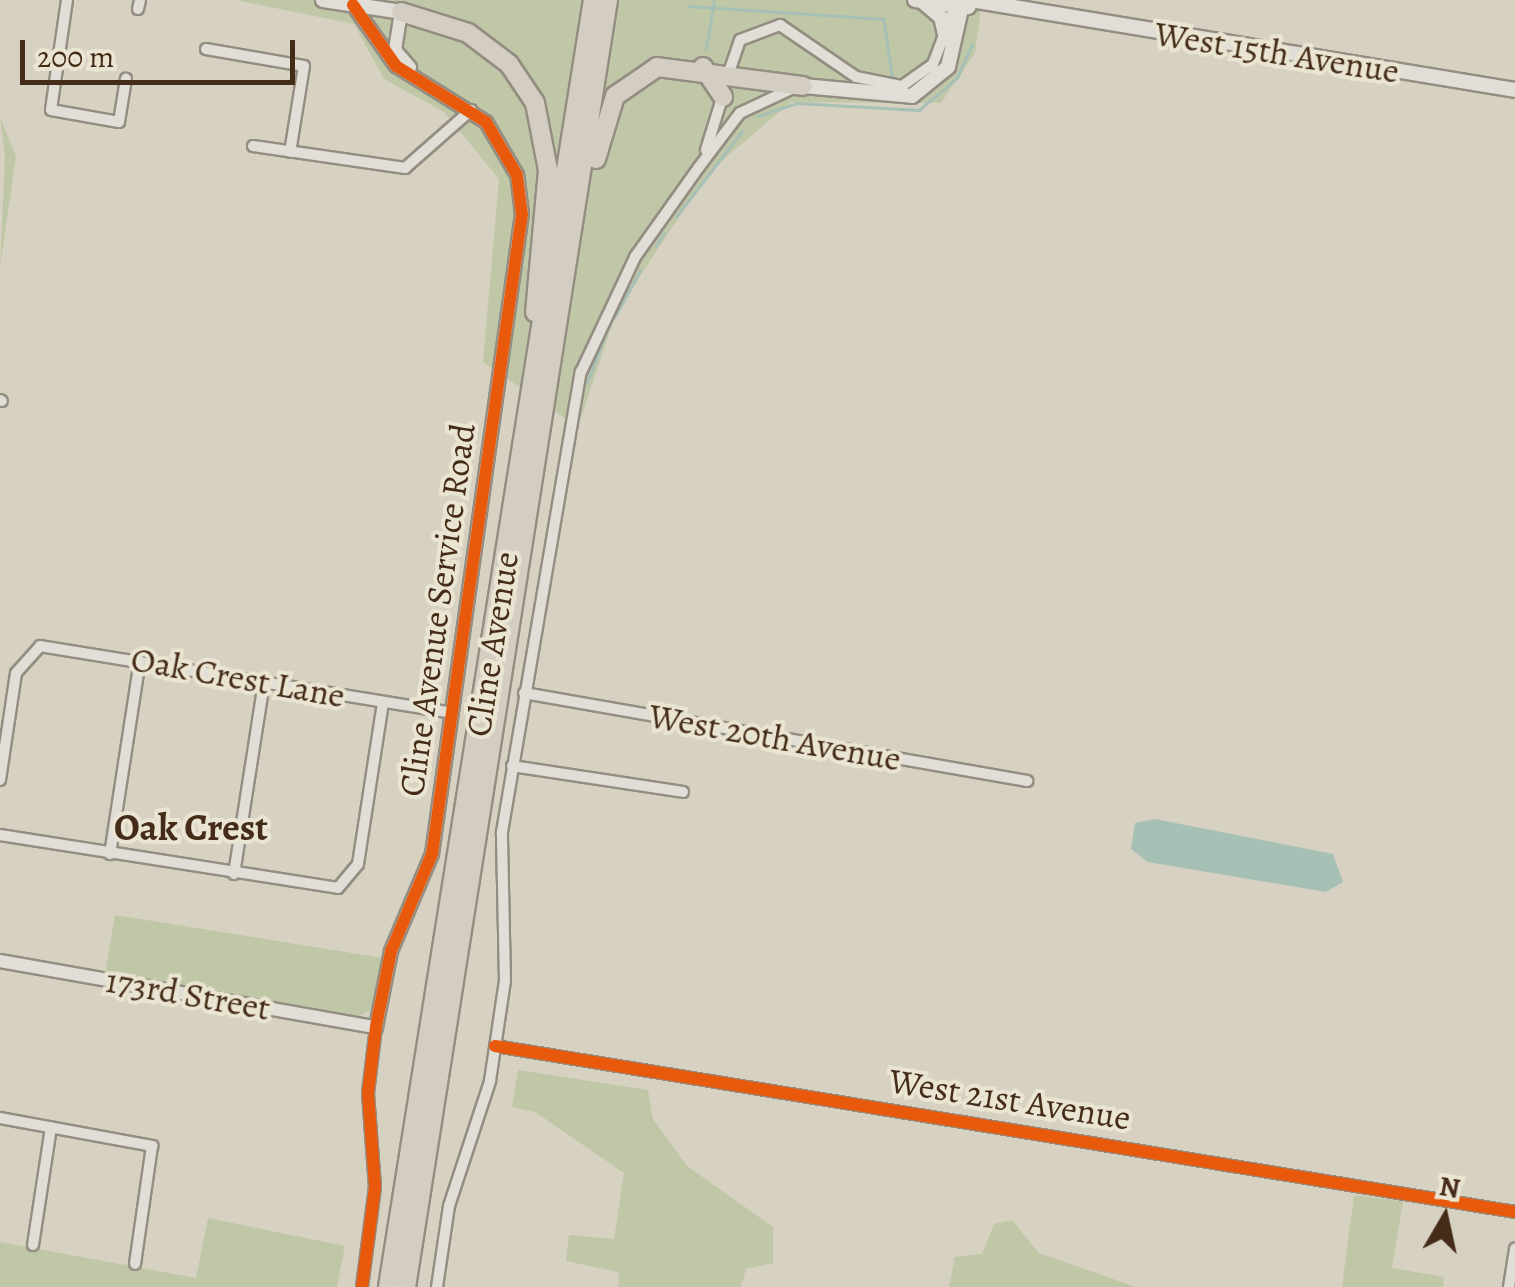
<!DOCTYPE html>
<style>
body{margin:0}
#map{position:relative;width:1515px;height:1287px;overflow:hidden;background:#d7d1c1;font-family:Alegreya,serif}
div>[style]{position:absolute}
[style*='--x']{left:calc(var(--x)*1px);top:calc(var(--y)*1px);width:calc(var(--w)*1px);rotate:calc(var(--a)*1deg)}
.green>*{inset:0;background:#c0c7a7}
.water>*{inset:0;background:#a7c0b6}
.stream>*{height:2.5px;margin:-1.25px;padding:0 1.25px;transform-origin:1.25px;border-radius:1.25px;background:#a7c0b6}
.roads{filter:drop-shadow(2px 0 #948d82) drop-shadow(-2px 0 #948d82) drop-shadow(0 2px #948d82) drop-shadow(0 -2px #948d82)}
.minor>*{height:10px;margin:-5px;padding:0 5px;transform-origin:5px;border-radius:5px;background:#e0ded6}
.tertiary>*{height:12px;margin:-6px;padding:0 6px;transform-origin:6px;border-radius:6px;background:#e0ded6}
.secondary>*{height:14px;margin:-7px;padding:0 7px;transform-origin:7px;border-radius:7px;background:#e0ded6}
.motorway>*{height:18px;margin:-9px;padding:0 9px;transform-origin:9px;border-radius:9px;background:#d4cec2}
.cycleway>*{height:12px;margin:-6px;padding:0 6px;transform-origin:6px;border-radius:6px;background:#e8590c}
span{translate:-50% -50%;white-space:nowrap;text-align:center;line-height:1.15;-webkit-text-stroke:8px #eae4d2;paint-order:stroke}
.street-label{font-size:35px;color:#452c18}
.neighbourhood-label{font-size:38px;color:#452c18;font-weight:700}
.north{position:absolute;left:1395px;top:1167px;width:100px;height:100px;-webkit-text-stroke:8px #eae4d2;paint-order:stroke;rotate:9deg;font-size:28px;font-weight:700;line-height:40px;text-align:center;color:#452c18}
.north::after{content:'';display:block;margin:auto;width:35px;height:45px;background:#452c18;clip-path:polygon(50% 0,100% 100%,50% 72%,0 100%)}
.scale{position:absolute;left:20px;top:40px;width:275px;height:45px;box-sizing:border-box;border:5px solid #452c18;border-top:0;padding-left:12px;font-size:30px;line-height:35px;white-space:nowrap;color:#452c18;-webkit-text-stroke:8px #eae4d2;paint-order:stroke}
</style>
<div id="map">
<div class="green">
<div style="clip-path:polygon(236px 0,982px 0,975px 53px,941px 103px,791px 102px,710px 171px,617px 310px,578px 427px,483px 362px,499px 179px,444px 112px,384px 79px,354px 24px)"></div>
<div style="clip-path:polygon(0 117px,16px 156px,0 268px,5px 156px)"></div>
<div style="clip-path:polygon(115px 915px,383px 958px,374px 1008px,355px 1018px,105px 975px)"></div>
<div style="clip-path:polygon(518px 1070px,648px 1090px,653px 1119px,687px 1166px,773px 1227px,773px 1263px,746px 1269px,741px 1287px,618px 1287px,619px 1272px,566px 1261px,569px 1235px,614px 1239px,624px 1173px,535px 1112px,512px 1107px)"></div>
<div style="clip-path:polygon(1354px 1195px,1403px 1201px,1392px 1268px,1444px 1277px,1443px 1287px,1342px 1287px)"></div>
<div style="clip-path:polygon(208px 1218px,345px 1246px,337px 1287px,0 1287px,0 1242px,196px 1278px)"></div>
<div style="clip-path:polygon(1012px 1220px,1039px 1253px,1136px 1287px,949px 1287px,955px 1257px,982px 1254px,994px 1224px)"></div>
</div>
<div class="water">
<div style="clip-path:polygon(1155px 819px,1333px 854px,1343px 882px,1326px 892px,1148px 862px,1131px 849px,1135px 823px)"></div>
</div>
<div class="stream">
<div style="--x:689;--y:6;--w:195;--a:3.8"></div>
<div style="--x:884;--y:19;--w:57;--a:81.9"></div>
<div style="--x:706;--y:49;--w:50;--a:-80.7"></div>
<div style="--x:758;--y:116;--w:41;--a:-18.4"></div>
<div style="--x:797;--y:103;--w:122;--a:3.3"></div>
<div style="--x:919;--y:110;--w:50;--a:-40.1"></div>
<div style="--x:957;--y:78;--w:37;--a:-66"></div>
<div style="--x:676;--y:217;--w:108;--a:-52.5"></div>
<div style="--x:656;--y:246;--w:15;--a:-58"></div>
<div style="--x:614;--y:318;--w:54;--a:-61"></div>
<div style="--x:587;--y:383;--w:51;--a:-69.4"></div>
</div>
<div class="roads">
<div class="minor">
<div style="--x:67;--y:0;--w:111;--a:98.3"></div>
<div style="--x:51;--y:110;--w:69;--a:10"></div>
<div style="--x:119;--y:122;--w:44;--a:-80.8"></div>
<div style="--x:138;--y:9;--w:9;--a:-77"></div>
<div style="--x:206;--y:49;--w:99;--a:9.8"></div>
<div style="--x:304;--y:66;--w:87;--a:99.2"></div>
<div style="--x:727;--y:78;--w:40;--a:-71.1"></div>
<div style="--x:740;--y:40;--w:43;--a:-20.6"></div>
<div style="--x:780;--y:25;--w:92;--a:34.4"></div>
<div style="--x:856;--y:77;--w:47;--a:11.1"></div>
<div style="--x:902;--y:86;--w:38;--a:-35"></div>
<div style="--x:933;--y:64;--w:67;--a:-69.1"></div>
<div style="--x:253;--y:146;--w:154;--a:8.2"></div>
<div style="--x:405;--y:168;--w:88;--a:-41.3"></div>
<div style="--x:706;--y:150;--w:58;--a:-72.8"></div>
<div style="--x:0;--y:400;--w:2;--a:27"></div>
<div style="--x:524;--y:693;--w:511;--a:9.92"></div>
<div style="--x:512;--y:766;--w:173;--a:8.6"></div>
<div style="--x:0;--y:780;--w:108;--a:-81.5"></div>
<div style="--x:16;--y:673;--w:36;--a:-48"></div>
<div style="--x:40;--y:646;--w:417;--a:9.2"></div>
<div style="--x:0;--y:835;--w:342;--a:8.9"></div>
<div style="--x:338;--y:888;--w:31;--a:-50"></div>
<div style="--x:358;--y:864;--w:164;--a:-81.2"></div>
<div style="--x:110;--y:854;--w:195;--a:-81.2"></div>
<div style="--x:234;--y:874;--w:194;--a:-81.1"></div>
<div style="--x:495;--y:1046;--w:1033;--a:9.24"></div>
<div style="--x:0;--y:1118;--w:155;--a:10.4"></div>
<div style="--x:152;--y:1146;--w:119;--a:98.2"></div>
<div style="--x:33;--y:1245;--w:119;--a:-81.3"></div>
<div style="--x:362;--y:1287;--w:101;--a:-82.6"></div>
<div style="--x:375;--y:1187;--w:94;--a:-94.3"></div>
<div style="--x:368;--y:1093;--w:66;--a:-83.1"></div>
<div style="--x:437;--y:1287;--w:82;--a:-81.6"></div>
<div style="--x:449;--y:1206;--w:132;--a:-71.8"></div>
<div style="--x:490;--y:1081;--w:101;--a:-81.5"></div>
<div style="--x:505;--y:981;--w:149;--a:-91.2"></div>
<div style="--x:502;--y:832;--w:467;--a:-80.3"></div>
<div style="--x:581;--y:372;--w:127;--a:-64.8"></div>
<div style="--x:635;--y:257;--w:110;--a:-54.6"></div>
<div style="--x:699;--y:167;--w:68;--a:-52.8"></div>
<div style="--x:740;--y:113;--w:56;--a:-25.2"></div>
<div style="--x:1509;--y:1287;--w:39;--a:-81"></div>
</div>
<div class="tertiary">
<div style="--x:401;--y:12;--w:38;--a:99"></div>
<div style="--x:395;--y:50;--w:23;--a:49"></div>
<div style="--x:0;--y:961;--w:382;--a:10"></div>
<div style="--x:376;--y:1027;--w:77;--a:-78.8"></div>
<div style="--x:391;--y:951;--w:105;--a:-67.1"></div>
<div style="--x:432;--y:854;--w:646;--a:-82"></div>
<div style="--x:522;--y:214;--w:39;--a:-97"></div>
<div style="--x:517;--y:175;--w:61;--a:-120.3"></div>
<div style="--x:486;--y:122;--w:106;--a:-148.1"></div>
<div style="--x:396;--y:66;--w:75;--a:-125.2"></div>
</div>
<div class="secondary">
<div style="--x:323;--y:0;--w:79;--a:8.7"></div>
<div style="--x:915;--y:0;--w:54;--a:7.4"></div>
<div style="--x:971;--y:0;--w:551;--a:9.39"></div>
<div style="--x:923;--y:2;--w:23;--a:40"></div>
<div style="--x:941;--y:17;--w:22;--a:77"></div>
<div style="--x:803;--y:86;--w:109;--a:5.2"></div>
<div style="--x:912;--y:96;--w:46;--a:-38.9"></div>
<div style="--x:948;--y:67;--w:69;--a:-77.4"></div>
</div>
<div class="motorway">
<div style="--x:401;--y:12;--w:70;--a:17.4"></div>
<div style="--x:468;--y:33;--w:51;--a:37.1"></div>
<div style="--x:509;--y:64;--w:47;--a:56.3"></div>
<div style="--x:535;--y:103;--w:68;--a:79"></div>
<div style="--x:548;--y:170;--w:143;--a:95.2"></div>
<div style="--x:703;--y:67;--w:36;--a:56"></div>
<div style="--x:596;--y:159;--w:66;--a:-73.2"></div>
<div style="--x:615;--y:96;--w:51;--a:-34.6"></div>
<div style="--x:657;--y:67;--w:147;--a:7.4"></div>
<div style="--x:388;--y:1287;--w:1303;--a:-80.95"></div>
<div style="--x:406;--y:1287;--w:1303;--a:-81.08"></div>
</div>
</div>
<div class="cycleway">
<div style="--x:353;--y:5;--w:75;--a:54.8"></div>
<div style="--x:396;--y:66;--w:106;--a:31.9"></div>
<div style="--x:486;--y:122;--w:61;--a:59.7"></div>
<div style="--x:517;--y:175;--w:39;--a:83"></div>
<div style="--x:522;--y:214;--w:646;--a:98"></div>
<div style="--x:432;--y:854;--w:105;--a:112.9"></div>
<div style="--x:391;--y:951;--w:77;--a:101.2"></div>
<div style="--x:376;--y:1027;--w:66;--a:96.9"></div>
<div style="--x:368;--y:1093;--w:94;--a:85.7"></div>
<div style="--x:375;--y:1187;--w:101;--a:97.4"></div>
<div style="--x:495;--y:1046;--w:1033;--a:9.24"></div>
</div>
<div class="street-label">
<span style="left:1277px;top:52px;rotate:9deg">West 15th Avenue</span>
<span style="left:437px;top:610px;rotate:-82deg">Cline Avenue Service Road</span>
<span style="left:492px;top:644px;rotate:-81deg">Cline Avenue</span>
<span style="left:238px;top:677px;rotate:10deg">Oak Crest Lane</span>
<span style="left:775px;top:737px;rotate:10deg">West 20th Avenue</span>
<span style="left:188px;top:994px;rotate:10deg">173rd Street</span>
<span style="left:1010px;top:1099px;rotate:9deg">West 21st Avenue</span>
</div>
<div class="neighbourhood-label">
<span style="left:191px;top:828px">Oak Crest</span>
</div>
<div class="north">N</div>
<div class="scale">200 m</div>
</div>
